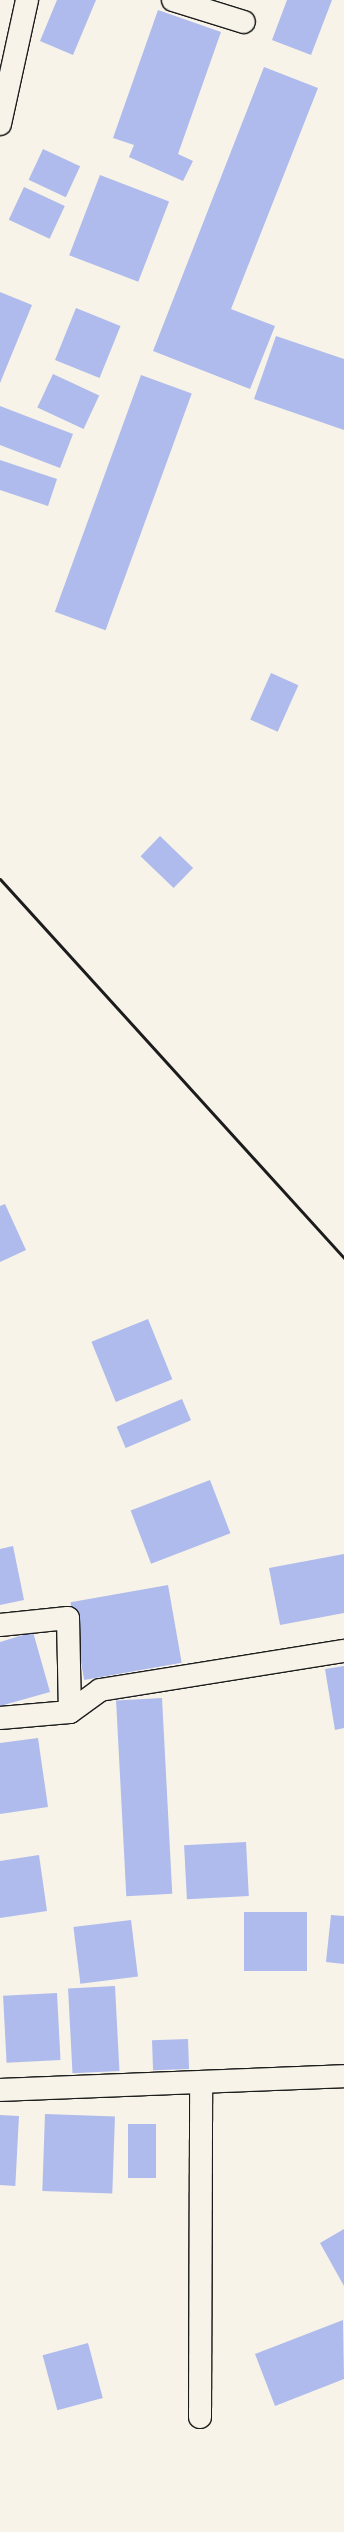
<!DOCTYPE html>
<style>
body{margin:0}
#map{position:relative;width:344px;height:2532px;overflow:hidden;background:#f7f3e8;font-family:Mynerve,sans-serif}
div>[style]{position:absolute}
[style*='--x']{left:calc(var(--x)*1px);top:calc(var(--y)*1px);width:calc(var(--w)*1px);rotate:calc(var(--a)*1deg)}
.building>*{inset:0;background:#afbbec;transform-origin:0 0}
.roads{filter:drop-shadow(1px 0 #1c1c1c) drop-shadow(-1px 0 #1c1c1c) drop-shadow(0 1px #1c1c1c) drop-shadow(0 -1px #1c1c1c)}
.minor>*{height:22px;margin:-11px;padding:0 11px;transform-origin:11px;border-radius:11px;background:#f7f3e8}
.rail>*{height:3px;margin:-1.5px;padding:0 1.5px;transform-origin:1.5px;border-radius:1.5px;background:#1c1c1c}
span{translate:-50% -50%;white-space:nowrap;text-align:center;line-height:1.15;-webkit-text-stroke:4px #f7f3e8;paint-order:stroke}
</style>
<div id="map">
<div class="building">
<div style="clip-path:polygon(57px 0,96px 0,73px 55px,40px 41px)"></div>
<div style="clip-path:polygon(287px 0,332px 0,311px 55px,272px 40px)"></div>
<div style="clip-path:polygon(158px 10px,221px 32px,178px 154px,193px 161px,183px 181px,129px 157px,134px 145px,113px 138px)"></div>
<div style="clip-path:polygon(264px 67px,318px 88px,231px 309px,275px 326px,250px 389px,153px 351px)"></div>
<div style="left:43px;top:149px;width:41px;height:34px;rotate:25deg"></div>
<div style="left:100px;top:175px;width:74px;height:86px;rotate:21deg"></div>
<div style="left:24px;top:187px;width:45px;height:36px;rotate:25deg"></div>
<div style="clip-path:polygon(0 292px,32px 305px,0 383px)"></div>
<div style="left:76px;top:308px;width:48px;height:56px;rotate:22deg"></div>
<div style="clip-path:polygon(276px 336px,344px 359px,344px 430px,254px 399px)"></div>
<div style="left:53px;top:374px;width:51px;height:37px;rotate:25deg"></div>
<div style="left:141px;top:375px;width:54px;height:252px;rotate:20deg"></div>
<div style="clip-path:polygon(0 406px,73px 434px,60px 468px,0 445px)"></div>
<div style="clip-path:polygon(0 460px,57px 479px,48px 506px,0 490px)"></div>
<div style="left:271px;top:673px;width:30px;height:51px;rotate:24deg"></div>
<div style="left:160px;top:836px;width:46px;height:28px;rotate:44deg"></div>
<div style="clip-path:polygon(5px 1204px,26px 1250px,0 1262px,0 1206px)"></div>
<div style="left:148px;top:1319px;width:65px;height:61px;rotate:68deg"></div>
<div style="left:182px;top:1399px;width:23px;height:71px;rotate:67deg"></div>
<div style="left:210px;top:1480px;width:57px;height:85px;rotate:69deg"></div>
<div style="clip-path:polygon(13px 1546px,24px 1600px,0 1605px,0 1549px)"></div>
<div style="clip-path:polygon(344px 1554px,344px 1613px,280px 1625px,269px 1568px)"></div>
<div style="left:168px;top:1585px;width:79px;height:99px;rotate:80deg"></div>
<div style="clip-path:polygon(33px 1632px,50px 1692px,0 1706px,0 1642px)"></div>
<div style="clip-path:polygon(344px 1666px,344px 1728px,335px 1730px,325px 1669px)"></div>
<div style="left:162px;top:1698px;width:196px;height:46px;rotate:87deg"></div>
<div style="clip-path:polygon(38px 1738px,48px 1807px,0 1814px,0 1743px)"></div>
<div style="left:246px;top:1842px;width:54px;height:62px;rotate:87deg"></div>
<div style="clip-path:polygon(39px 1855px,47px 1911px,0 1918px,0 1861px)"></div>
<div style="left:244px;top:1912px;width:63px;height:59px"></div>
<div style="clip-path:polygon(331px 1915px,344px 1916px,344px 1964px,326px 1962px)"></div>
<div style="left:131px;top:1920px;width:57px;height:58px;rotate:83deg"></div>
<div style="left:115px;top:1986px;width:85px;height:47px;rotate:87deg"></div>
<div style="left:57px;top:1993px;width:67px;height:54px;rotate:87deg"></div>
<div style="left:188px;top:2039px;width:30px;height:36px;rotate:88deg"></div>
<div style="left:45px;top:2114px;width:70px;height:77px;rotate:2deg"></div>
<div style="left:0;top:2115px;width:19px;height:70px;rotate:3deg"></div>
<div style="left:128px;top:2124px;width:28px;height:54px"></div>
<div style="clip-path:polygon(344px 2229px,344px 2286px,320px 2243px)"></div>
<div style="clip-path:polygon(343px 2320px,344px 2379px,275px 2406px,255px 2354px)"></div>
<div style="left:88px;top:2343px;width:57px;height:47px;rotate:75deg"></div>
</div>
<div class="roads">
<div class="minor">
<div style="--x:173;--y:0;--w:74;--a:17.2"></div>
<div style="--x:0;--y:124;--w:127;--a:-77.7"></div>
<div style="--x:0;--y:1625;--w:68;--a:-5.9"></div>
<div style="--x:68;--y:1618;--w:94;--a:88.8"></div>
<div style="--x:0;--y:1718;--w:70;--a:-4.9"></div>
<div style="--x:70;--y:1712;--w:37;--a:-36"></div>
<div style="--x:100;--y:1690;--w:247;--a:-9.1"></div>
<div style="--x:0;--y:2090;--w:344;--a:-2.3"></div>
<div style="--x:200;--y:2417;--w:335;--a:-89.8"></div>
</div>
</div>
<div class="rail">
<div style="--x:0;--y:879;--w:512;--a:47.77"></div>
</div>
</div>
